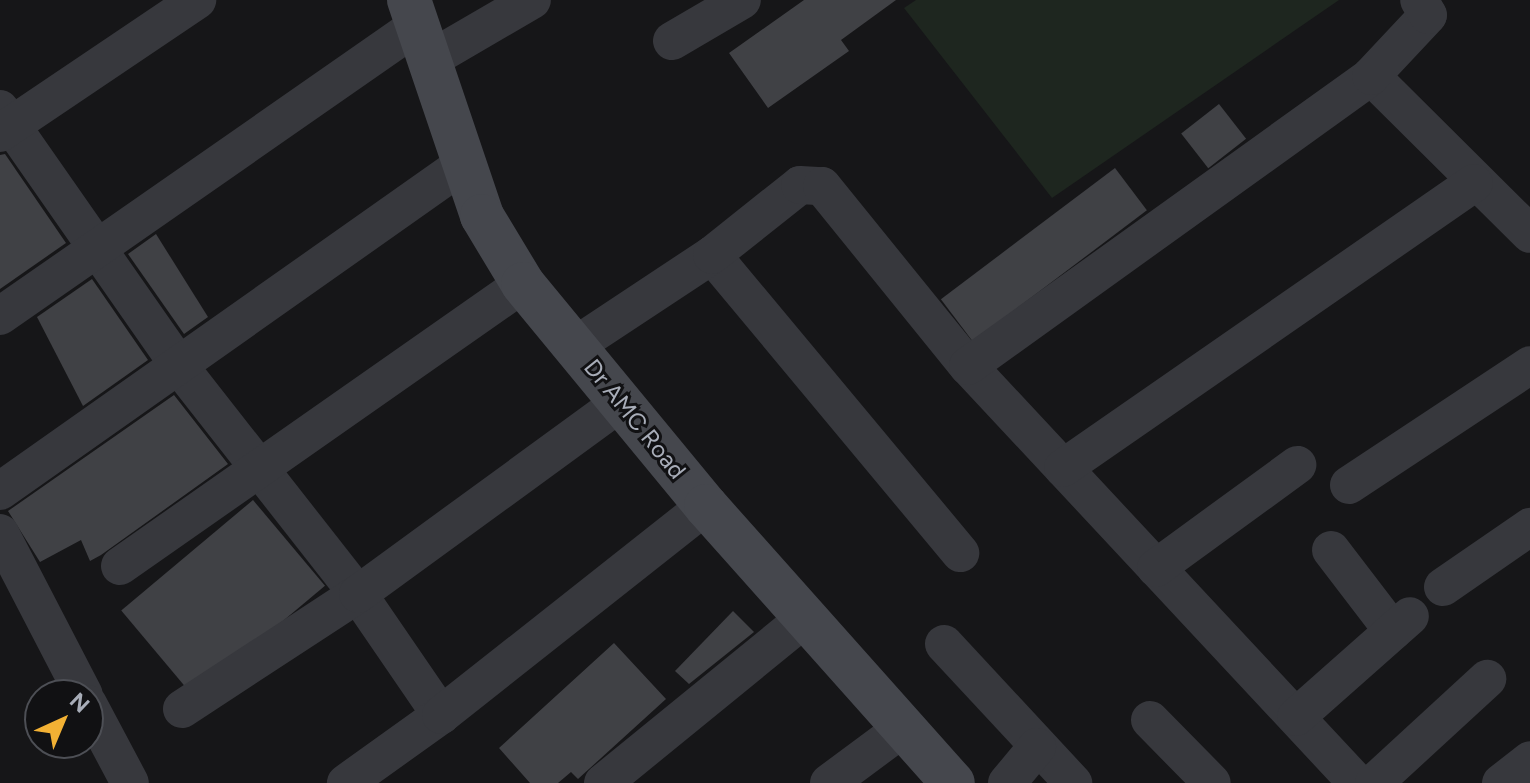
<!DOCTYPE html>
<style>
body{margin:0}
#map{position:relative;width:1530px;height:783px;overflow:hidden;background:#161618;font-family:Figtree,sans-serif}
div>[style]{position:absolute}
[style*='--x']{left:calc(var(--x)*1px);top:calc(var(--y)*1px);width:calc(var(--w)*1px);rotate:calc(var(--a)*1deg)}
.green>*{inset:0;background:#1e261f}
.building>*{inset:0;background:#404145;transform-origin:0 0}
.street>*{height:38px;margin:-19px;padding:0 19px;transform-origin:19px;border-radius:19px;background:#37383d}
.secondary>*{height:44px;margin:-22px;padding:0 22px;transform-origin:22px;border-radius:22px;background:#45474d}
span{translate:-50% -50%;white-space:nowrap;text-align:center;line-height:1.15;-webkit-text-stroke:6px #111113;paint-order:stroke}
.street-label{font-size:24px;color:#a8adb8}
.north{position:absolute;left:24px;top:679px;width:80px;height:80px;box-sizing:border-box;background:#111113;border:2px solid #4d4f55;border-radius:50%;rotate:44deg;font-size:22px;font-weight:700;line-height:32px;text-align:center;color:#a8adb8}
.north::after{content:'';display:block;margin:auto;width:28px;height:36px;background:#f2b134;clip-path:polygon(50% 0,100% 100%,50% 72%,0 100%)}
</style>
<div id="map">
<div class="green">
<div style="clip-path:polygon(916px 0,1339px 0,1052px 198px,904px 8px)"></div>
</div>
<div class="building">
<div style="clip-path:polygon(804px 0,896px 0,841px 40px,849px 51px,768px 108px,729px 53px)"></div>
<div style="left:1219px;top:104px;width:44px;height:48px;rotate:52deg"></div>
<div style="clip-path:polygon(5px 154px,66px 243px,0 289px,0 155px)"></div>
<div style="left:1115px;top:168px;width:53px;height:218px;rotate:53deg"></div>
<div style="clip-path:polygon(156px 234px,208px 317px,184px 334px,128px 254px)"></div>
<div style="clip-path:polygon(92px 279px,148px 360px,83px 406px,37px 317px)"></div>
<div style="clip-path:polygon(174px 395px,228px 464px,101px 555px,90px 561px,81px 540px,40px 562px,8px 511px)"></div>
<div style="left:253px;top:500px;width:112px;height:172px;rotate:50deg"></div>
<div style="clip-path:polygon(733px 611px,754px 632px,689px 684px,675px 671px)"></div>
<div style="clip-path:polygon(614px 643px,666px 699px,578px 779px,571px 772px,558px 783px,530px 783px,499px 748px)"></div>
</div>
<div class="street">
<div style="--x:672;--y:41;--w:81;--a:-30.4"></div>
<div style="--x:429;--y:60;--w:119;--a:-30.2"></div>
<div style="--x:1371;--y:76;--w:224;--a:44.8"></div>
<div style="--x:0;--y:109;--w:313;--a:55.1"></div>
<div style="--x:179;--y:366;--w:290;--a:51.9"></div>
<div style="--x:358;--y:594;--w:147;--a:55.6"></div>
<div style="--x:441;--y:715;--w:117;--a:144.4"></div>
<div style="--x:0;--y:133;--w:238;--a:-34"></div>
<div style="--x:712;--y:255;--w:388;--a:50.2"></div>
<div style="--x:0;--y:316;--w:509;--a:-34.84"></div>
<div style="--x:576;--y:345;--w:163;--a:-33.5"></div>
<div style="--x:712;--y:255;--w:112;--a:-38.5"></div>
<div style="--x:800;--y:185;--w:22;--a:3"></div>
<div style="--x:822;--y:186;--w:232;--a:51"></div>
<div style="--x:968;--y:366;--w:570;--a:46.99"></div>
<div style="--x:968;--y:366;--w:496;--a:-35.7"></div>
<div style="--x:1371;--y:76;--w:83;--a:-46.9"></div>
<div style="--x:1428;--y:15;--w:17;--a:-121"></div>
<div style="--x:1063;--y:468;--w:500;--a:-34.74"></div>
<div style="--x:1349;--y:485;--w:217;--a:-33.5"></div>
<div style="--x:0;--y:491;--w:569;--a:-35.2"></div>
<div style="--x:0;--y:533;--w:182;--a:62.6"></div>
<div style="--x:1331;--y:550;--w:102;--a:52.6"></div>
<div style="--x:120;--y:566;--w:492;--a:-35"></div>
<div style="--x:1156;--y:568;--w:175;--a:-36.1"></div>
<div style="--x:1443;--y:587;--w:106;--a:-34.6"></div>
<div style="--x:944;--y:644;--w:190;--a:47.1"></div>
<div style="--x:88;--y:704;--w:89;--a:62"></div>
<div style="--x:182;--y:709;--w:210;--a:-33.2"></div>
<div style="--x:358;--y:594;--w:323;--a:-36.1"></div>
<div style="--x:441;--y:715;--w:337;--a:-38.3"></div>
<div style="--x:1296;--y:717;--w:152;--a:-41.5"></div>
<div style="--x:1150;--y:720;--w:88;--a:45.5"></div>
<div style="--x:603;--y:783;--w:261;--a:-39.2"></div>
<div style="--x:829;--y:783;--w:92;--a:-36.6"></div>
<div style="--x:1007;--y:783;--w:47;--a:-50.2"></div>
<div style="--x:1374;--y:783;--w:154;--a:-42.6"></div>
<div style="--x:1501;--y:783;--w:37;--a:-38"></div>
</div>
<div class="secondary">
<div style="--x:409;--y:0;--w:228;--a:71.3"></div>
<div style="--x:482;--y:216;--w:79;--a:58.9"></div>
<div style="--x:523;--y:284;--w:288;--a:50.5"></div>
<div style="--x:706;--y:506;--w:371;--a:48.3"></div>
</div>
<div class="street-label">
<span style="left:635px;top:419px;rotate:51deg">Dr AMC Road</span>
</div>
<div class="north">N</div>
</div>
